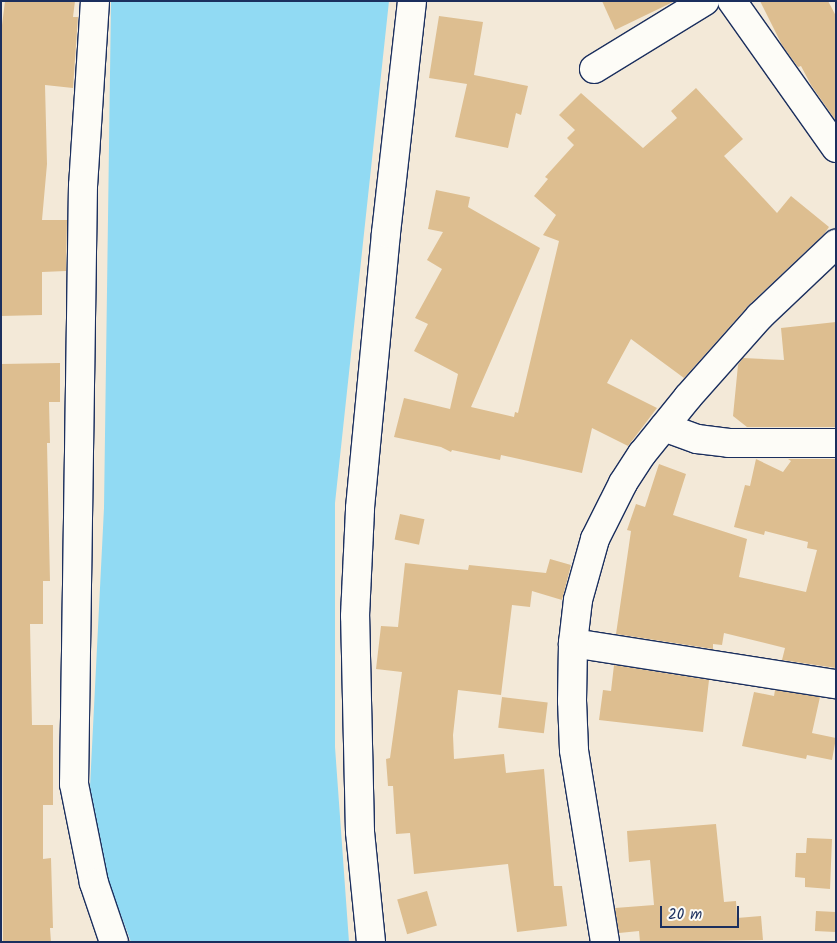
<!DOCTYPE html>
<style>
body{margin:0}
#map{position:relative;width:837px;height:943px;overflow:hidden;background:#f3e9d8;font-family:Kalam,sans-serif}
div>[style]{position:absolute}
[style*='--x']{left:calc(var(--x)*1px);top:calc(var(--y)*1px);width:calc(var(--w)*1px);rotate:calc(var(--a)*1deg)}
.water>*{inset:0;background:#91daf3}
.building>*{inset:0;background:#ddbe90;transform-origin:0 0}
.roads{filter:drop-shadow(1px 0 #1b2f5e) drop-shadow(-1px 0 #1b2f5e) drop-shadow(0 1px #1b2f5e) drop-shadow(0 -1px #1b2f5e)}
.minor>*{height:28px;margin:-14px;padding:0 14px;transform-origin:14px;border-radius:14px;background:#fdfcf7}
span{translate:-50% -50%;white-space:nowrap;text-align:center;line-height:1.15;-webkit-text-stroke:5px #fdfcf7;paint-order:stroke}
.frame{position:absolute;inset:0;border:2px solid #1b2f5e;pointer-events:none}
.scale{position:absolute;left:660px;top:906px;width:79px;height:22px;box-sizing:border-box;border:2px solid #1b2f5e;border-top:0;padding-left:6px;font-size:15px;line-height:18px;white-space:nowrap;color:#1b2f5e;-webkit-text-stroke:4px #fdfcf7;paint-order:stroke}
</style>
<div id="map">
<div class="water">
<div style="clip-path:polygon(111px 1px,389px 1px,335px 503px,335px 747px,349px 942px,131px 942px,110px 886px,90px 787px,104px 508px)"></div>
</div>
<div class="building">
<div style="clip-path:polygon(5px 1px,75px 1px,73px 17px,78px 17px,73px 88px,45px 85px,47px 164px,42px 220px,67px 220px,66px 271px,42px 272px,42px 315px,1px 316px,1px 33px)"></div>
<div style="clip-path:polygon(602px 1px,675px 1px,615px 30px)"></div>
<div style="clip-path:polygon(760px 1px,828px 1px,836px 16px,836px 121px,811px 85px,801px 66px,798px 67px,782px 45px)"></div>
<div style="clip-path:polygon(439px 16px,483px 22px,474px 75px,528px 86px,521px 115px,516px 113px,508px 148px,455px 137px,467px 84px,429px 78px)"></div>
<div style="clip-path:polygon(696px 88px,743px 139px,724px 156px,777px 213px,791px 196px,829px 227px,824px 234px,749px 305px,684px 378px,631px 339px,607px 383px,657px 408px,628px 446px,592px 428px,582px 473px,501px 455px,500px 460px,452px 450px,451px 452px,441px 447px,394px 437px,404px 398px,450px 409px,458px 374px,414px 351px,428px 324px,415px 318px,442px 269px,427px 260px,443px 232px,428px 229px,436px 190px,470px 197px,468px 207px,540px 248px,471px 407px,514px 417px,515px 412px,518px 413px,559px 241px,543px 235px,556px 215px,534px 196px,548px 179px,545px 177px,574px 145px,567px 138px,575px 130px,559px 115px,581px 93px,643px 148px,677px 118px,671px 111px)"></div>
<div style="clip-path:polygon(836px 322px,836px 427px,747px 427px,733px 416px,738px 365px,743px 358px,784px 360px,781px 328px)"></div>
<div style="clip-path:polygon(60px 363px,60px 402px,49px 402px,50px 443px,47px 443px,50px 581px,43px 581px,43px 624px,30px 624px,32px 725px,53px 725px,53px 805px,43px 805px,43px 859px,51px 858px,53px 928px,50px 928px,51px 942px,3px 942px,1px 364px)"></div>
<div style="clip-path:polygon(756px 459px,783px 472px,791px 461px,788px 459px,836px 459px,836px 668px,782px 660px,785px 648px,724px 633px,722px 645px,713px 644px,713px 649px,616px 634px,631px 531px,627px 530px,636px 504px,645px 507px,659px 464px,686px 474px,673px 515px,747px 539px,739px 577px,806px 592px,817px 550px,807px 548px,808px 542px,765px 531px,764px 535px,734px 527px,745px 485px,750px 486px)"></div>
<div style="left:400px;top:514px;width:25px;height:26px;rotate:12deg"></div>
<div style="clip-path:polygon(550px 559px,571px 565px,562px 600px,532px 591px,530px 607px,512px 605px,501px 695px,458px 690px,453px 735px,454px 759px,504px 754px,506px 773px,544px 769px,554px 886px,562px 886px,567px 926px,517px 932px,508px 864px,414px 874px,410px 833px,396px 834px,393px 786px,388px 786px,386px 759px,390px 758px,402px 672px,376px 669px,381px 626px,398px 627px,405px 563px,468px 570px,469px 565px,546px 573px)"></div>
<div style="clip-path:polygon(614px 665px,709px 680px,703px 732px,599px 720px,603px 690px,611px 691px)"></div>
<div style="clip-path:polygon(775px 690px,820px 697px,812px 733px,836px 738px,832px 760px,807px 755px,806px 759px,742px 746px,754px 692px,774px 696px)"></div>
<div style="left:502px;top:697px;width:46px;height:31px;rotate:7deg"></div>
<div style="clip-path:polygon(716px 824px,724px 902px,736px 901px,737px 918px,761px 916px,763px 940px,640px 942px,639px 931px,619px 933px,615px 908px,654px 905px,650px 860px,629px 862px,627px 831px)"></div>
<div style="clip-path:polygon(807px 838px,832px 839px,830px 889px,805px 887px,805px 878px,795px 877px,796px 853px,806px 853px)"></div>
<div style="left:427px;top:891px;width:36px;height:31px;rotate:74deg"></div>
<div style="left:816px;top:911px;width:20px;height:20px;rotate:3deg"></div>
</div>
<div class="roads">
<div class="minor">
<div style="--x:95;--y:1;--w:184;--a:93.7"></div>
<div style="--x:83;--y:185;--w:599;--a:90.86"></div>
<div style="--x:74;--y:784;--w:101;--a:78.6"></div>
<div style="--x:94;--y:883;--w:62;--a:71.3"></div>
<div style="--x:732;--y:1;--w:180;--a:54.7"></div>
<div style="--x:594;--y:69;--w:130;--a:-31.5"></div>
<div style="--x:664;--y:427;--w:35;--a:20"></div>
<div style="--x:697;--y:439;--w:32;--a:7"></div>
<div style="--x:729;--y:443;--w:107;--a:0"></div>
<div style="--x:573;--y:643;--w:266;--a:8.9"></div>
<div style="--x:371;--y:942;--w:111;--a:-95.7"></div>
<div style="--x:360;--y:832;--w:216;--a:-91.3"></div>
<div style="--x:355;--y:616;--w:108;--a:-87.3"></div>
<div style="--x:360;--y:508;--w:276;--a:-84.6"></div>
<div style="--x:386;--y:233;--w:233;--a:-83.6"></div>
<div style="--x:605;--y:942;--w:194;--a:-99.2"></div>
<div style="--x:574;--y:750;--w:49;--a:-92.3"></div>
<div style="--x:572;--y:701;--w:58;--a:-89"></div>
<div style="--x:573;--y:643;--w:43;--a:-83.4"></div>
<div style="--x:578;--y:600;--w:63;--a:-74.4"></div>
<div style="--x:595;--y:539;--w:63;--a:-63.4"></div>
<div style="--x:623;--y:483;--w:35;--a:-57"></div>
<div style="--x:642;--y:454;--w:73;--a:-51.1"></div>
<div style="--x:688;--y:397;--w:108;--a:-48.4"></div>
<div style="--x:760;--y:316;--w:105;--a:-43.5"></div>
</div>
</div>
<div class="frame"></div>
<div class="scale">20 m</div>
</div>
